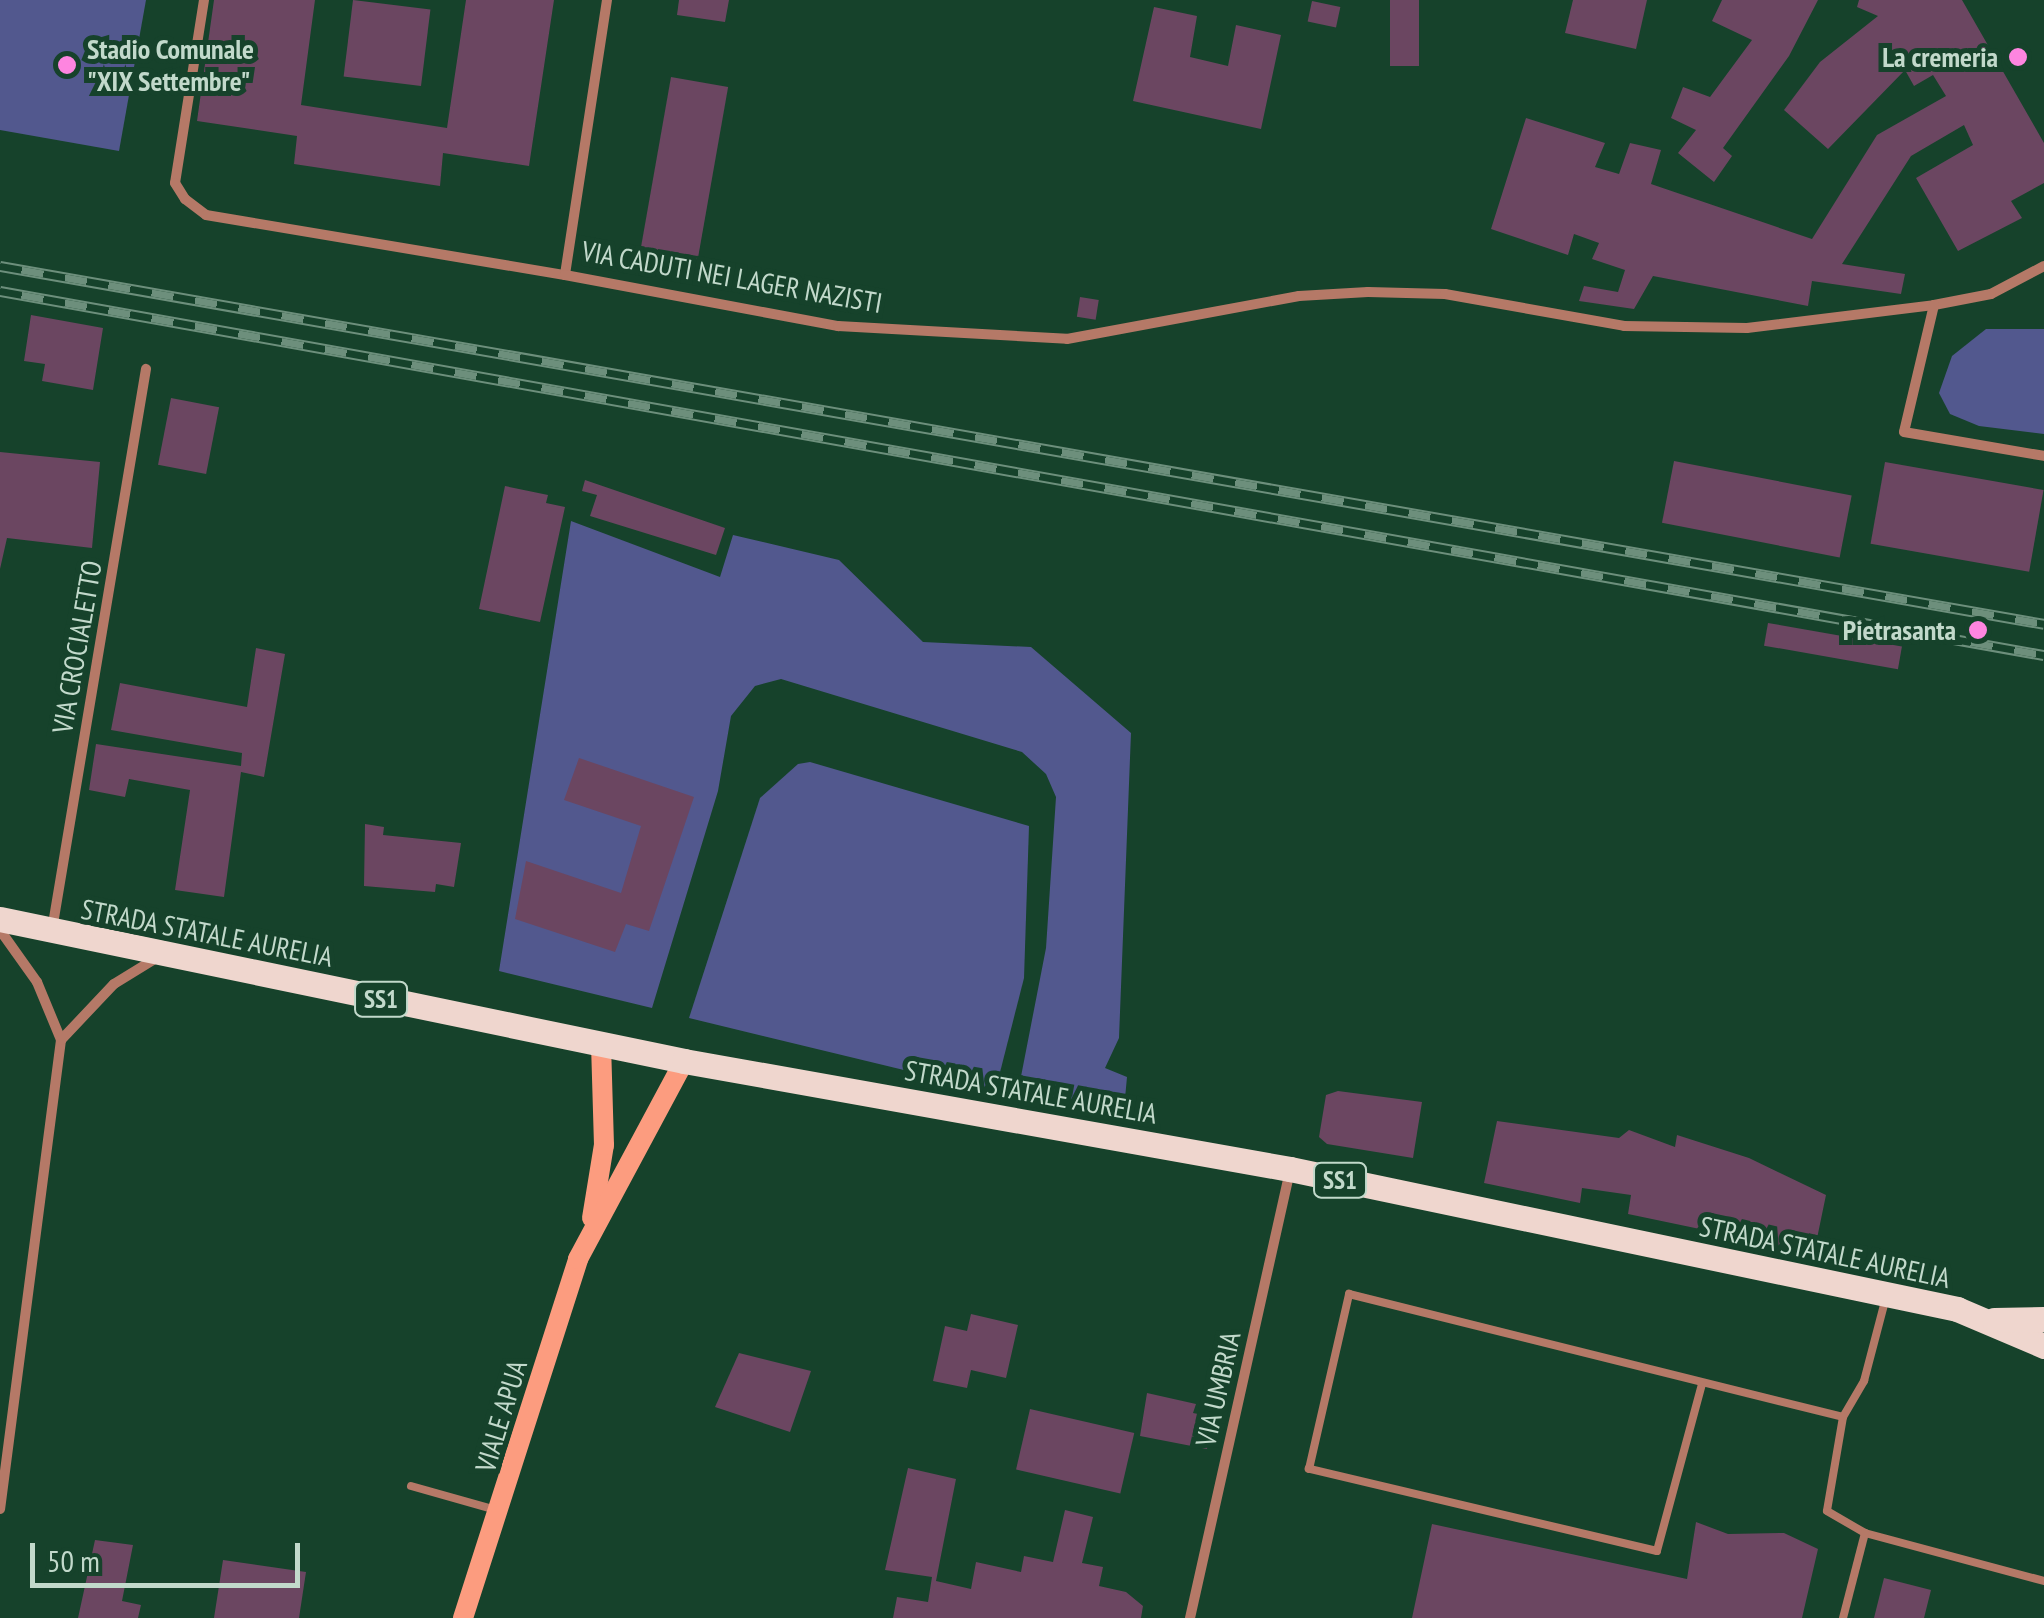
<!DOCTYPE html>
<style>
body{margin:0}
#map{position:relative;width:2044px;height:1618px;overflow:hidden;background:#16422b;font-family:"PT Sans Narrow",sans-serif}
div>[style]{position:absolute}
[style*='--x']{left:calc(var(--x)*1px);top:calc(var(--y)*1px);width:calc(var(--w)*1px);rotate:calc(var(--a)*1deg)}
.green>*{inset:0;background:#52588e}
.building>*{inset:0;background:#6b4661;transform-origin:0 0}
.lane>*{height:8px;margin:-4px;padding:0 4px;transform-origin:4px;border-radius:4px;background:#b57967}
.street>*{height:10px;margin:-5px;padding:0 5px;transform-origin:5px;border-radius:5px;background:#b57967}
.secondary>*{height:20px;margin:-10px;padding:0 10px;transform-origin:10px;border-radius:10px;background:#fc9c7f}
.primary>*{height:25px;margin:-12.5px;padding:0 12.5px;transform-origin:12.5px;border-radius:12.5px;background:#efd6ce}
.rail>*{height:11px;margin-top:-5.5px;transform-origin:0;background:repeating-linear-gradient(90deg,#16422b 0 22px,#6d8f7c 0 44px);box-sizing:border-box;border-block:2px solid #6d8f7c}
.dots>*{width:28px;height:28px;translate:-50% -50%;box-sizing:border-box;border:5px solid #16422b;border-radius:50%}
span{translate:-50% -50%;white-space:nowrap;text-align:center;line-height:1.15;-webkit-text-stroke:10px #16422b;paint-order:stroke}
.shield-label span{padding:2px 8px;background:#16422b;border:2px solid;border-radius:8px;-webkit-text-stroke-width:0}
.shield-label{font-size:25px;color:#c2d9cb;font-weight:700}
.poi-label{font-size:28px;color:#c2d9cb;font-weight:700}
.left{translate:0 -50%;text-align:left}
.right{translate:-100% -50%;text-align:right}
.street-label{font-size:28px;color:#c2d9cb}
.scale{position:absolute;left:30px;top:1543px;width:270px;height:45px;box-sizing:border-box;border:5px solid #c2d9cb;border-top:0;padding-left:12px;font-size:30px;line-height:35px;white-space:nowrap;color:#c2d9cb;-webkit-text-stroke:8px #16422b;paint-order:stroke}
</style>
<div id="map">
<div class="green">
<div style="clip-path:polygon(0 0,146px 0,119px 151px,0 130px)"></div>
<div style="clip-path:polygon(1986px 329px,2044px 329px,2044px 434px,1979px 426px,1950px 414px,1939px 393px,1952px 356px)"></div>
<div style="clip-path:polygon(571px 521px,720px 577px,733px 535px,839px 560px,923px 642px,1031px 647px,1131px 733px,1119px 1038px,1105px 1068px,1127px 1077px,1123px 1120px,1017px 1097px,1046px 948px,1056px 797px,1046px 774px,1022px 752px,781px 679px,755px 686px,731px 716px,718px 791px,652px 1008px,499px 971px)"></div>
<div style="clip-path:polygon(810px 762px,1029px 826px,1024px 978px,995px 1092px,689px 1018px,760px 798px,798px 764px)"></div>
</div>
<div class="building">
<div style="clip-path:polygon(214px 0,315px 0,301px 105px,447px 128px,466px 0,554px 0,529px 166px,443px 153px,440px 186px,294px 164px,297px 136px,197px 121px)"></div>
<div style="left:353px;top:0;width:78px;height:77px;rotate:7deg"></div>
<div style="clip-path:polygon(679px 0,729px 0,725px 22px,677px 15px)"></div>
<div style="left:1390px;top:0;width:29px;height:66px"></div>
<div style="clip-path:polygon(1573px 0,1647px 0,1636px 49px,1565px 33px)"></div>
<div style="clip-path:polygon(1722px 0,1818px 0,1789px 56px,1723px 148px,1732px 156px,1714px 182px,1678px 153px,1696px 130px,1671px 118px,1683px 87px,1710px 97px,1752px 40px,1712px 21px)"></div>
<div style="clip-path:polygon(1859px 0,1962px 0,2044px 143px,2044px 183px,2011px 201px,2022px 218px,1958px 251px,1916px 178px,1973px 145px,1964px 125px,1911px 156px,1842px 264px,1905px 274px,1901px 294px,1812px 281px,1808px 306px,1653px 276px,1634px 309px,1579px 301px,1584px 286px,1618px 292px,1625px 270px,1592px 259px,1599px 243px,1574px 234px,1568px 255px,1491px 229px,1526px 118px,1605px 143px,1595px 167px,1619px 174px,1630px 143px,1661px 150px,1651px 184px,1812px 239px,1877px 135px,1946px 96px,1933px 75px,1914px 86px,1905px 70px,1828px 149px,1784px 110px,1820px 62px,1878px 16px,1857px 7px)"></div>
<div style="left:1312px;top:1px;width:29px;height:21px;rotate:12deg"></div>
<div style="clip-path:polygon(1154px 7px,1197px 16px,1190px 57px,1228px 66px,1236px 25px,1281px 35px,1261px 129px,1133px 101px)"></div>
<div style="left:671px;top:77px;width:58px;height:175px;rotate:10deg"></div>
<div style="left:1080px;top:297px;width:19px;height:20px;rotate:9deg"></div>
<div style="clip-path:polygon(31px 315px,103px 328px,93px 390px,42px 381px,45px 364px,24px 361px)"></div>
<div style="left:171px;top:398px;width:49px;height:68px;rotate:11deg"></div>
<div style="clip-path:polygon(0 452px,100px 462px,92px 548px,7px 538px,0 569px)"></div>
<div style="left:1674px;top:461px;width:181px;height:63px;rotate:11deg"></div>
<div style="left:1885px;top:462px;width:161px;height:83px;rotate:10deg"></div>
<div style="clip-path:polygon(585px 480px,725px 528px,716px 555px,590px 516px,597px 495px,582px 491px)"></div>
<div style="clip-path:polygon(505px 486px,548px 495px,546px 503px,565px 507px,540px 622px,479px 609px)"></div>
<div style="left:1768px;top:623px;width:136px;height:23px;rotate:10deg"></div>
<div style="clip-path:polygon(256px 648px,285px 654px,264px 777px,241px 772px,224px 897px,175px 890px,190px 790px,129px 779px,125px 797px,89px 790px,96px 744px,241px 766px,242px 753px,111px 730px,120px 683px,247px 707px)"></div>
<div style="clip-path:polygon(579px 758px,694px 797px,649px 931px,626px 924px,615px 952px,515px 919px,526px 861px,621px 893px,641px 826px,564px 800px)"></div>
<div style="clip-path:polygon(365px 824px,384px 827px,383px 835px,461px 843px,454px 887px,436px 884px,435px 892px,364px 886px)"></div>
<div style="clip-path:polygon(1338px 1091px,1422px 1102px,1413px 1158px,1327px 1144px,1319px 1137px,1326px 1095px)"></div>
<div style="clip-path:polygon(1497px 1121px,1619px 1138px,1629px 1130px,1675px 1147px,1677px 1135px,1749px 1158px,1826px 1195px,1814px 1253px,1628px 1214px,1631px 1195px,1582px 1188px,1580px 1203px,1484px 1183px)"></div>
<div style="clip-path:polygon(971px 1314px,1018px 1325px,1006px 1378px,971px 1370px,967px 1388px,933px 1381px,945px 1326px,967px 1331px)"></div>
<div style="clip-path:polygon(739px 1353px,811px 1371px,790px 1432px,715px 1407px)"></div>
<div style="clip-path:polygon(1147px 1393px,1196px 1404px,1193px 1413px,1213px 1417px,1207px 1449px,1140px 1436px)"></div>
<div style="left:1030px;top:1409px;width:107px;height:62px;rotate:13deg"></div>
<div style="clip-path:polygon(908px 1468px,956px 1479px,936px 1581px,971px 1589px,976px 1562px,1021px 1572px,1024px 1556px,1053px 1562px,1065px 1510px,1093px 1517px,1082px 1563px,1103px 1567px,1099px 1586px,1126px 1592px,1143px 1606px,1141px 1618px,893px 1618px,897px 1597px,928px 1602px,932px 1577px,885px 1570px)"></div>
<div style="clip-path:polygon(1696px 1522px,1728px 1534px,1784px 1533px,1818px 1549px,1802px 1618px,1412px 1618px,1432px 1524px,1687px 1579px)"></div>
<div style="clip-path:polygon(95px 1540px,133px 1545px,122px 1601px,141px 1605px,138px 1618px,78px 1618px)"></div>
<div style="clip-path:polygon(223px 1560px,306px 1572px,299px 1618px,214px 1618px)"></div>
<div style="clip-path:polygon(1884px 1578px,1931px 1590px,1924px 1618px,1874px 1618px)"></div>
</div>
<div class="lane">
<div style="--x:1702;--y:1384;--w:173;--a:105.1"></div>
<div style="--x:1657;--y:1551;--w:358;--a:-166.7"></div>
<div style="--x:1309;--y:1469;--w:180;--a:-77.1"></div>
<div style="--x:1349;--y:1294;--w:509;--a:13.98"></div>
<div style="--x:1843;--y:1417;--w:42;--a:-59.7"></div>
<div style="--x:1864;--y:1381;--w:83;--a:-75.3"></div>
<div style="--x:1843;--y:1417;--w:95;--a:99.7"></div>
<div style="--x:1827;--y:1511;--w:44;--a:30.1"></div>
<div style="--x:1865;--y:1533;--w:185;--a:15"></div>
<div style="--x:411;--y:1486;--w:88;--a:15.8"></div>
<div style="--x:1843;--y:1618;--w:88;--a:-75.5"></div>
</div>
<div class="street">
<div style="--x:204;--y:0;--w:185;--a:99"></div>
<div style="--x:175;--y:183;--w:19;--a:58"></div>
<div style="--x:185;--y:199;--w:26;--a:37"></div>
<div style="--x:206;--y:215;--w:364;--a:9.5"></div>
<div style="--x:607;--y:0;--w:278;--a:98.7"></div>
<div style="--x:565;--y:275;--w:278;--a:10.6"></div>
<div style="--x:838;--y:326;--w:229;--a:3.2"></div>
<div style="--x:1067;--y:339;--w:236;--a:-10.5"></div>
<div style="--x:1299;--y:296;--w:69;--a:-3.3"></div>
<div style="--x:1368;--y:292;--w:77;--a:1.5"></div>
<div style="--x:1445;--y:294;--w:182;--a:10.1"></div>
<div style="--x:1624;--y:326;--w:123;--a:0.9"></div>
<div style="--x:1747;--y:328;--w:188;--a:-7"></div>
<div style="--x:2044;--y:266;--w:60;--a:152.2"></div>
<div style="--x:1991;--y:294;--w:58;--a:169.1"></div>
<div style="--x:1934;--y:305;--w:130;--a:103.3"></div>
<div style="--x:1904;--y:432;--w:142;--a:9.7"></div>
<div style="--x:0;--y:930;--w:64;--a:54.6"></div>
<div style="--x:37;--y:982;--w:63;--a:67.5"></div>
<div style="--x:61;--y:1040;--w:473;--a:97.4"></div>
<div style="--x:52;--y:930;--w:569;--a:-80.49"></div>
<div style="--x:61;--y:1040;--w:77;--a:-46.6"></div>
<div style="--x:114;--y:984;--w:52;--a:-31.5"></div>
<div style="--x:1190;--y:1618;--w:459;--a:-77.4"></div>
</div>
<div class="secondary">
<div style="--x:592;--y:1218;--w:74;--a:-80.7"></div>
<div style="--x:604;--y:1145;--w:102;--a:-91.7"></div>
<div style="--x:463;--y:1618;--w:377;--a:-72.2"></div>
<div style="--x:578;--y:1259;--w:225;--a:-61.8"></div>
</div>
<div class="primary">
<div style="--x:0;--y:919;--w:699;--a:11.73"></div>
<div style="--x:684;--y:1061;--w:616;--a:10.11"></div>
<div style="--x:1290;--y:1169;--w:682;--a:11.85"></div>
<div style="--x:1957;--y:1309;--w:95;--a:23"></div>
<div style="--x:1994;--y:1320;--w:50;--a:-1.1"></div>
</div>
<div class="rail">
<div style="--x:0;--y:266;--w:2075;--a:9.93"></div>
<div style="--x:0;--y:291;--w:2076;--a:10.1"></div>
</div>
<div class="dots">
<div style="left:2018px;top:57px;background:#fe85e0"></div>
<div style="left:67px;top:65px;background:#fe85e0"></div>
<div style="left:1978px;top:630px;background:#fe85e0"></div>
</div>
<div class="shield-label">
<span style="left:381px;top:999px">SS1</span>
<span style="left:1340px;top:1180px">SS1</span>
</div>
<div class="poi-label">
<span class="left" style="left:87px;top:65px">Stadio Comunale<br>"XIX Settembre"</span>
<span class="right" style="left:1998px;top:57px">La cremeria</span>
<span class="right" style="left:1956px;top:630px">Pietrasanta</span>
</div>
<div class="street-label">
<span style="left:732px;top:277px;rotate:10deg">VIA CADUTI NEI LAGER NAZISTI</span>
<span style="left:77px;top:647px;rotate:-80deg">VIA CROCIALETTO</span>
<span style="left:207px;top:933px;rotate:11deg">STRADA STATALE AURELIA</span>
<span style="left:1031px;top:1092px;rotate:10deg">STRADA STATALE AURELIA</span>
<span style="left:1825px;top:1252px;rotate:12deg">STRADA STATALE AURELIA</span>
<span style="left:1218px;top:1389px;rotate:-77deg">VIA UMBRIA</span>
<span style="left:501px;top:1416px;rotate:-73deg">VIALE APUA</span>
</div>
<div class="scale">50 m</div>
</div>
